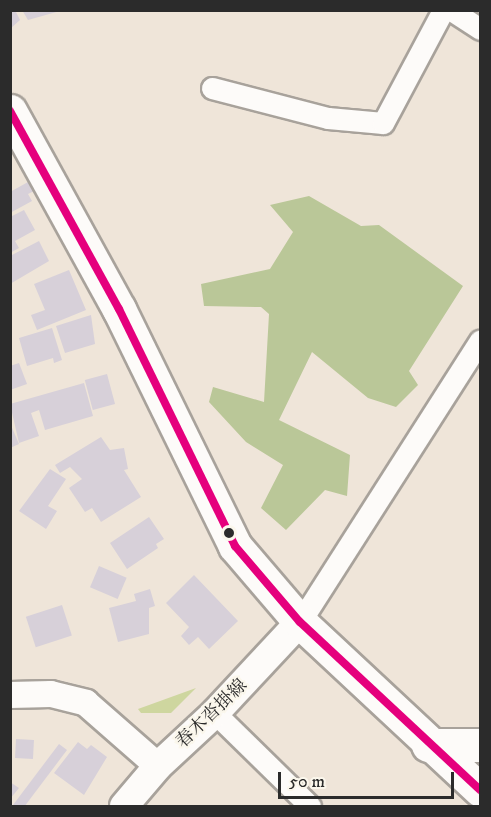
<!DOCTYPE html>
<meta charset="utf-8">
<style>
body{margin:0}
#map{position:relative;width:491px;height:817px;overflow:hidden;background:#efe5d9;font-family:"IM FELL DW Pica","Noto Serif JP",serif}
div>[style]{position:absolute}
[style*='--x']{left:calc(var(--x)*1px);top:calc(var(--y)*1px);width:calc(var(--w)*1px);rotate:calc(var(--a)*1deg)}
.green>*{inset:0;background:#ced69f}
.forest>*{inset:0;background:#bac798}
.building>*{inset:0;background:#d7d0d9;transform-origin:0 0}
.roads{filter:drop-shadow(2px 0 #a8a29b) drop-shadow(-2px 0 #a8a29b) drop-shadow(0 2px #a8a29b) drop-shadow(0 -2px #a8a29b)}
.minor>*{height:21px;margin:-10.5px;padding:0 10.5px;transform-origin:10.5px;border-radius:10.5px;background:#fdfbf9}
.tertiary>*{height:26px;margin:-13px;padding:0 13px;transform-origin:13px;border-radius:13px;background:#fdfbf9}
.secondary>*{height:28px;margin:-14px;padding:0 14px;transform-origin:14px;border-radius:14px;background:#fdfbf9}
.primary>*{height:33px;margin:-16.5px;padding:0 16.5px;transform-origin:16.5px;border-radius:16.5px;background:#fdfbf9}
.bus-1>*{height:8px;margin:-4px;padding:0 4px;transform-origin:4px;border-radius:4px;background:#e5007d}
.dots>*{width:16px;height:16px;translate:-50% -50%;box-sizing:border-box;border:3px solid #fbf7ec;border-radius:50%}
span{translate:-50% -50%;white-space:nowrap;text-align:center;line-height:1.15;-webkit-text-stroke:4.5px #fbf7ec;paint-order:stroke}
.street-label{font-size:18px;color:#2b2b2b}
.frame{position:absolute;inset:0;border:12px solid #2b2b2b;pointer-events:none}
.scale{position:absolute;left:278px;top:772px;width:176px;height:27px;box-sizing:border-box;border:3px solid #2b2b2b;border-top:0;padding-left:8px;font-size:18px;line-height:21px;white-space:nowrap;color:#2b2b2b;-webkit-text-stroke:4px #fbf7ec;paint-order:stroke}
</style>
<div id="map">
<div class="green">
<div style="clip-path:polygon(196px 688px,171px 713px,141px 713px,138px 709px)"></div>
</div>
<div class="forest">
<div style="clip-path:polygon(309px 196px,361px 226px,379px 225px,463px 286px,409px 371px,418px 385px,396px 407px,368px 398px,312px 352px,279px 420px,350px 455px,347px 496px,325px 490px,286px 530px,261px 508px,283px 465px,246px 442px,209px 402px,213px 387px,264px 402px,269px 314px,261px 307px,204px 306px,201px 284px,270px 269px,293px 232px,270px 205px)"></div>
</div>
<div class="building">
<div style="clip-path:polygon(10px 10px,15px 10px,20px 20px,10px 29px)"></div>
<div style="clip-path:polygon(22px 10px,60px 10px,60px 11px,28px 20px)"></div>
<div style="clip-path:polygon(28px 182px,34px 191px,28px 194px,32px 201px,10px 213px,10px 192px)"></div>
<div style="clip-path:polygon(24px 210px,35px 230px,15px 241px,19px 248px,10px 253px,10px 217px)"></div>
<div style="clip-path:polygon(39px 241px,49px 261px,10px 284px,10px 256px)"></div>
<div style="clip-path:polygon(69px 270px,86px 310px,37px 330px,31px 315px,45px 310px,34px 284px)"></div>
<div style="clip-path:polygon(91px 315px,95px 344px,65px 353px,56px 326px)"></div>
<div style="clip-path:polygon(52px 328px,62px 360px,54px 363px,53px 358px,27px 366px,19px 338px)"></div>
<div style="clip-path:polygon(19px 363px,27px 384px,10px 390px,10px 366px)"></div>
<div style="left:107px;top:374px;width:31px;height:23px;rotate:75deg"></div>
<div style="clip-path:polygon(84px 383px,93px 416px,45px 430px,39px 410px,31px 413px,39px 436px,19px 443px,10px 404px)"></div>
<div style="clip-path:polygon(10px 423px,19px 444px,10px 448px)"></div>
<div style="clip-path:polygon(101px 437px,110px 450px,124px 448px,128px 469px,124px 470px,141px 497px,101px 522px,92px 508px,85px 512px,69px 488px,82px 479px,70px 467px,60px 473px,55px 465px)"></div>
<div style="clip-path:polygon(50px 469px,66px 479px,48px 506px,57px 511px,46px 529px,19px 511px)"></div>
<div style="clip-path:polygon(149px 517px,164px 539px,156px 544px,158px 548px,127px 569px,110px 543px)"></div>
<div style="left:99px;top:566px;width:30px;height:23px;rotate:23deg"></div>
<div style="clip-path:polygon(194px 575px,238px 621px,209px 649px,198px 637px,189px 645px,181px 636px,189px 627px,166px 603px)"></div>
<div style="clip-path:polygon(150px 589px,155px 606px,149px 608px,149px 634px,118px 642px,109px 608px,136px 601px,134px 594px)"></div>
<div style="left:62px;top:605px;width:32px;height:38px;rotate:72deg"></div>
<div style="left:16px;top:739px;width:18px;height:19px;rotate:3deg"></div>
<div style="clip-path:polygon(78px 742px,87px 749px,91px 745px,107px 757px,84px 795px,54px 773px)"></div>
<div style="left:59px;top:744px;width:10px;height:77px;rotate:37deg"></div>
<div style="clip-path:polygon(10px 782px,19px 788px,10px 799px)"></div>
</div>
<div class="roads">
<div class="minor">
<div style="--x:451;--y:10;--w:35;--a:33"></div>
<div style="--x:212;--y:88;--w:120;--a:14.5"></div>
<div style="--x:328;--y:118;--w:55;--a:5.2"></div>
<div style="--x:383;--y:123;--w:128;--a:-62"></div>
<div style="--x:300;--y:622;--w:334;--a:-57.4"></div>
<div style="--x:215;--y:713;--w:133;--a:44.4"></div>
</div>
<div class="tertiary">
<div style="--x:10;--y:695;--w:41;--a:-1.4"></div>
<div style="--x:51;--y:694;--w:36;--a:14"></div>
<div style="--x:86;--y:703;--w:96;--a:41.2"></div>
</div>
<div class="secondary">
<div style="--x:124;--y:806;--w:52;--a:-49.6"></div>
<div style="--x:158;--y:766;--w:78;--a:-42.9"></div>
<div style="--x:215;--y:713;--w:125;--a:-47"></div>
</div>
<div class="primary">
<div style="--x:10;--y:111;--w:226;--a:61.2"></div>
<div style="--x:119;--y:309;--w:264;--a:63.9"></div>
<div style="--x:235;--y:546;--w:100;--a:49.5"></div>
<div style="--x:300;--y:622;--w:246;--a:43"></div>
<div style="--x:428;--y:745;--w:52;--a:0"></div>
</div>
</div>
<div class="bus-1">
<div style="--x:10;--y:111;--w:226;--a:61.2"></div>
<div style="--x:119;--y:309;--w:264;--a:63.9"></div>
<div style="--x:235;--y:546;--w:100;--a:49.5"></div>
<div style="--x:300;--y:622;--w:246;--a:43"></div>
</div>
<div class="dots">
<div style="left:229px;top:533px;background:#2b2b2b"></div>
</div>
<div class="street-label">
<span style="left:212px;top:714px;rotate:-44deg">春木沓掛線</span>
</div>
<div class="frame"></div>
<div class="scale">50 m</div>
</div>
